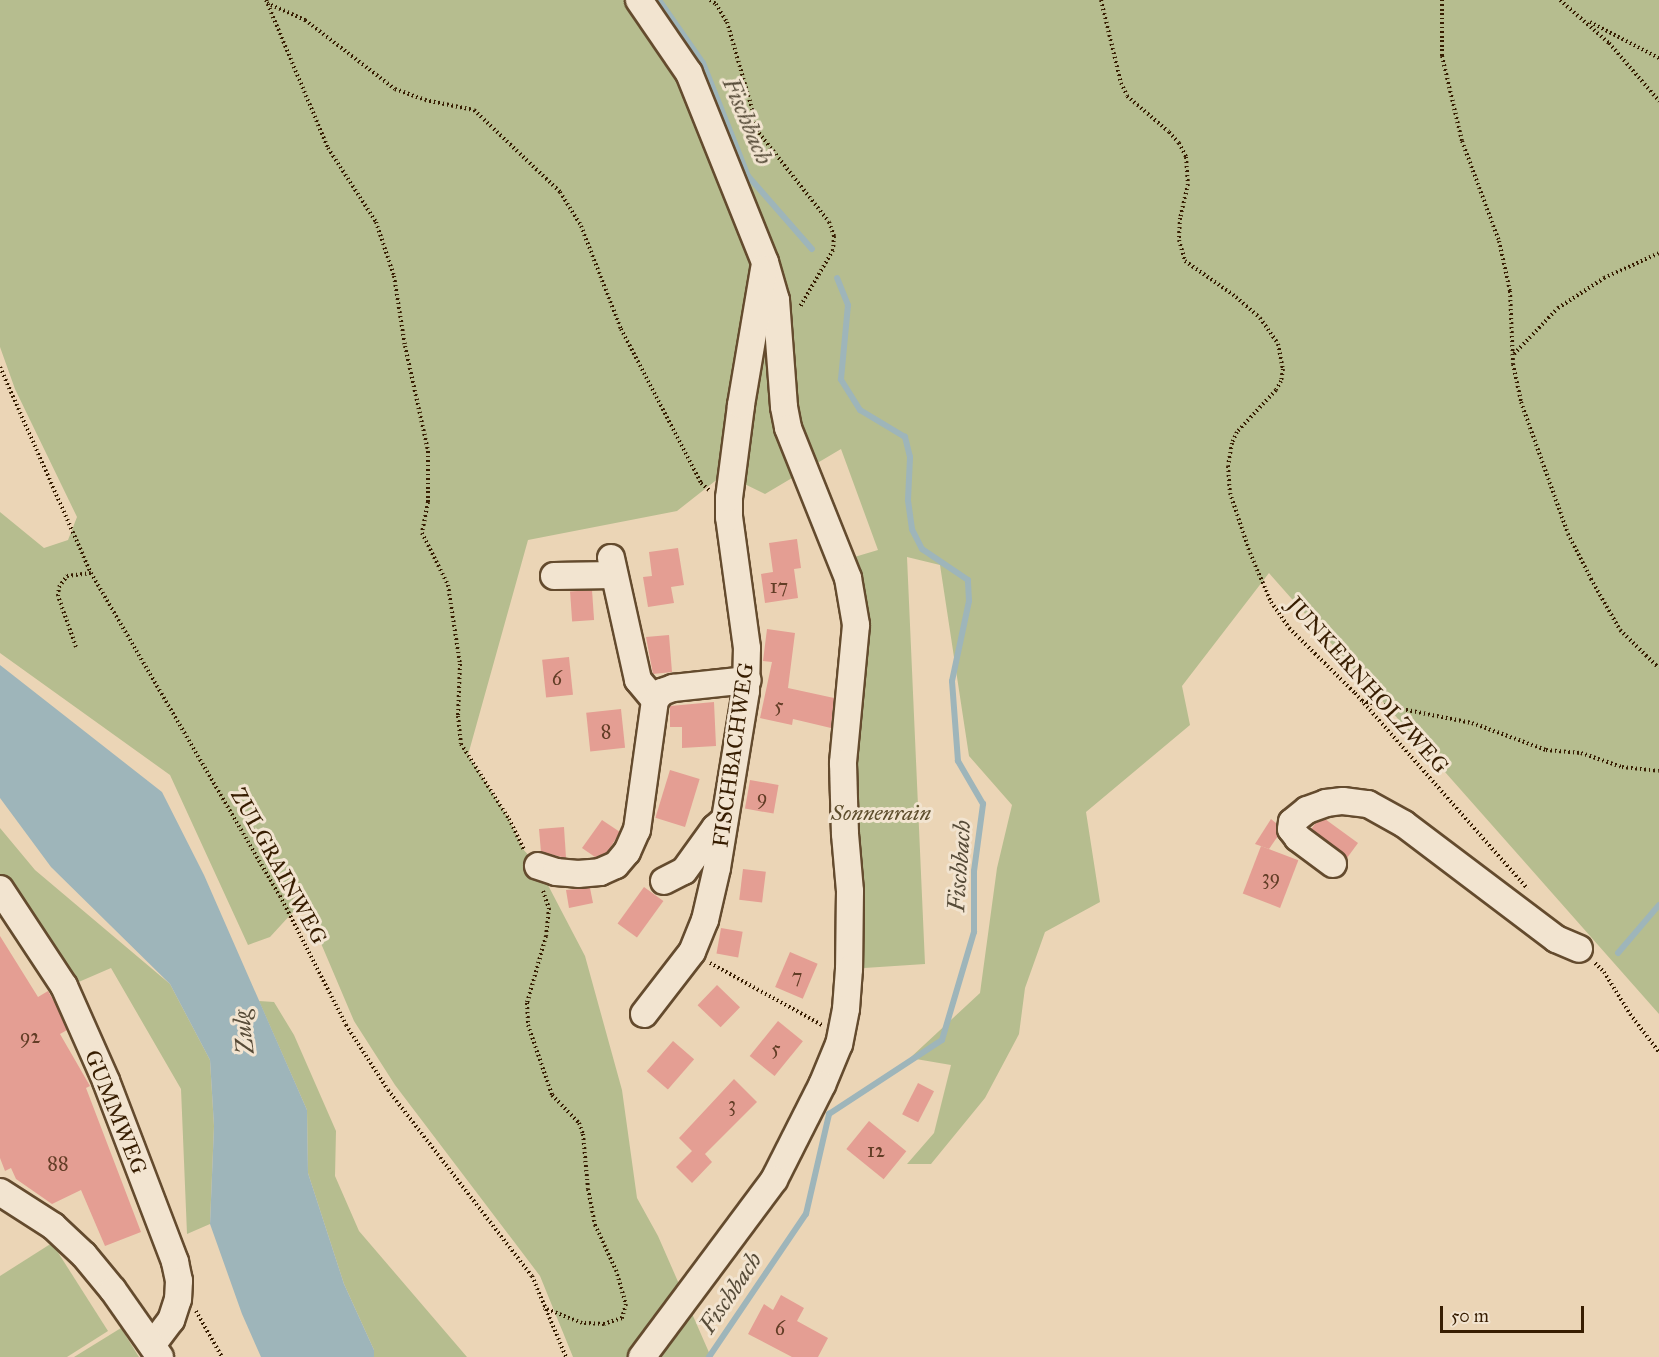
<!DOCTYPE html>
<style>
body{margin:0}
#map{position:relative;width:1659px;height:1357px;overflow:hidden;background:#ebd5b6;font-family:"IM FELL Great Primer",serif}
div>[style]{position:absolute}
[style*='--x']{left:calc(var(--x)*1px);top:calc(var(--y)*1px);width:calc(var(--w)*1px);rotate:calc(var(--a)*1deg)}
.green>*{inset:0;background:#b6bd8f}
.water>*{inset:0;background:#9eb5ba}
.stream>*{height:6px;margin:-3px;padding:0 3px;transform-origin:3px;border-radius:3px;background:#9eb5ba}
.building>*{inset:0;background:#e49e93;transform-origin:0 0}
.path>*{height:4px;margin-top:-2px;transform-origin:0;background:repeating-linear-gradient(90deg,#371d01 0 1.5px,transparent 0 4.5px)}
.roads{filter:drop-shadow(2px 0 #644b2e) drop-shadow(-2px 0 #644b2e) drop-shadow(0 2px #644b2e) drop-shadow(0 -2px #644b2e)}
.minor>*{height:26px;margin:-13px;padding:0 13px;transform-origin:13px;border-radius:13px;background:#f2e4d0}
span{translate:-50% -50%;white-space:nowrap;text-align:center;line-height:1.15;-webkit-text-stroke:6px #f2e4d0;paint-order:stroke}
.number-label{font-size:20px;color:#623d26}
.number-label span{-webkit-text-stroke-width:0}
.street-label{font-size:22px;color:#371d01}
.park-label{font-size:22px;color:#5d4d2c;font-style:italic}
.water-label{font-size:24px;color:#564b38;font-style:italic}
.scale{position:absolute;left:1440px;top:1306px;width:144px;height:27px;box-sizing:border-box;border:3px solid #371d01;border-top:0;padding-left:8px;font-size:18px;line-height:21px;white-space:nowrap;color:#371d01;-webkit-text-stroke:4px #f2e4d0;paint-order:stroke}
</style>
<div id="map">
<div class="green">
<div style="clip-path:polygon(0 0,1659px 0,1659px 1014px,1269px 573px,1182px 686px,1190px 725px,1086px 812px,1100px 902px,1045px 932px,1025px 988px,1019px 1034px,985px 1098px,931px 1164px,907px 1164px,934px 1133px,951px 1065px,910px 1058px,980px 993px,997px 868px,1012px 805px,969px 756px,940px 565px,907px 557px,925px 964px,849px 969px,856px 642px,841px 561px,878px 550px,841px 449px,765px 494px,724px 474px,677px 511px,528px 540px,468px 755px,509px 819px,522px 848px,538px 866px,585px 956px,622px 1090px,637px 1198px,658px 1236px,711px 1357px,573px 1357px,540px 1276px,395px 1085px,354px 1021px,303px 901px,270px 937px,248px 945px,170px 775px,0 653px,0 512px,44px 548px,68px 540px,77px 517px,15px 389px,0 347px)"></div>
<div style="clip-path:polygon(0 828px,35px 870px,170px 984px,210px 1060px,214px 1126px,210px 1224px,187px 1234px,181px 1089px,111px 968px,74px 984px,0 877px)"></div>
<div style="clip-path:polygon(259px 1001px,274px 1002px,294px 1035px,336px 1131px,335px 1176px,359px 1231px,467px 1357px,374px 1357px,374px 1350px,344px 1284px,308px 1173px,307px 1110px)"></div>
<div style="clip-path:polygon(52px 1243px,108px 1331px,67px 1357px,0 1357px,0 1276px)"></div>
<div style="clip-path:polygon(121px 1328px,139px 1357px,74px 1357px)"></div>
</div>
<div class="water">
<div style="clip-path:polygon(0 665px,162px 792px,204px 875px,307px 1110px,308px 1173px,344px 1284px,374px 1350px,374px 1357px,261px 1357px,242px 1314px,210px 1224px,214px 1126px,210px 1060px,170px 984px,51px 867px,0 798px)"></div>
</div>
<div class="stream">
<div style="--x:659;--y:0;--w:77;--a:55.1"></div>
<div style="--x:703;--y:63;--w:122;--a:68.3"></div>
<div style="--x:748;--y:176;--w:97;--a:48.8"></div>
<div style="--x:1618;--y:953;--w:63;--a:-49.5"></div>
<div style="--x:709;--y:1357;--w:173;--a:-55.9"></div>
<div style="--x:806;--y:1214;--w:103;--a:-77"></div>
<div style="--x:829;--y:1114;--w:135;--a:-33.2"></div>
<div style="--x:942;--y:1040;--w:113;--a:-73.5"></div>
<div style="--x:974;--y:932;--w:61;--a:-90"></div>
<div style="--x:974;--y:871;--w:68;--a:-82.3"></div>
<div style="--x:983;--y:804;--w:50;--a:-120.2"></div>
<div style="--x:958;--y:761;--w:80;--a:-94.3"></div>
<div style="--x:952;--y:681;--w:82;--a:-78"></div>
<div style="--x:969;--y:601;--w:21;--a:-93"></div>
<div style="--x:968;--y:580;--w:55;--a:-146"></div>
<div style="--x:922;--y:549;--w:22;--a:-117"></div>
<div style="--x:912;--y:529;--w:29;--a:-98"></div>
<div style="--x:908;--y:500;--w:43;--a:-87.3"></div>
<div style="--x:910;--y:457;--w:21;--a:-104"></div>
<div style="--x:905;--y:437;--w:52;--a:-149"></div>
<div style="--x:860;--y:410;--w:36;--a:-122"></div>
<div style="--x:841;--y:379;--w:74;--a:-84.6"></div>
<div style="--x:848;--y:305;--w:29;--a:-112"></div>
</div>
<div class="building">
<div style="clip-path:polygon(797px 539px,801px 568px,794px 569px,798px 598px,765px 603px,761px 574px,773px 572px,769px 543px)"></div>
<div style="clip-path:polygon(678px 548px,684px 585px,671px 587px,674px 603px,648px 607px,643px 577px,652px 576px,649px 552px)"></div>
<div style="left:592px;top:590px;width:30px;height:22px;rotate:86deg"></div>
<div style="clip-path:polygon(767px 629px,795px 633px,788px 688px,834px 698px,831px 728px,793px 719px,792px 725px,760px 718px,772px 662px,763px 661px)"></div>
<div style="clip-path:polygon(669px 635px,672px 672px,653px 674px,646px 637px)"></div>
<div style="left:569px;top:657px;width:38px;height:27px;rotate:84deg"></div>
<div style="clip-path:polygon(714px 702px,716px 746px,682px 748px,682px 727px,670px 727px,670px 706px)"></div>
<div style="left:621px;top:709px;width:39px;height:35px;rotate:84deg"></div>
<div style="left:670px;top:770px;width:31px;height:50px;rotate:17deg"></div>
<div style="left:750px;top:780px;width:29px;height:29px;rotate:10deg"></div>
<div style="clip-path:polygon(1271px 819px,1277px 824px,1278px 836px,1269px 849px,1255px 844px)"></div>
<div style="clip-path:polygon(1325px 819px,1358px 843px,1347px 858px,1311px 829px,1316px 823px)"></div>
<div style="clip-path:polygon(602px 820px,620px 832px,607px 853px,595px 857px,582px 848px)"></div>
<div style="clip-path:polygon(564px 827px,566px 858px,541px 852px,539px 829px)"></div>
<div style="left:1261px;top:846px;width:40px;height:51px;rotate:21deg"></div>
<div style="left:743px;top:869px;width:23px;height:31px;rotate:7deg"></div>
<div style="left:644px;top:887px;width:24px;height:45px;rotate:36deg"></div>
<div style="clip-path:polygon(590px 888px,593px 903px,569px 908px,566px 890px)"></div>
<div style="left:721px;top:928px;width:22px;height:26px;rotate:10deg"></div>
<div style="clip-path:polygon(0 936px,38px 997px,48px 991px,55px 1003px,67px 1030px,60px 1034px,90px 1086px,86px 1088px,141px 1232px,105px 1246px,81px 1190px,52px 1204px,16px 1179px,11px 1168px,5px 1171px,0 1158px)"></div>
<div style="left:790px;top:952px;width:30px;height:38px;rotate:23deg"></div>
<div style="left:717px;top:985px;width:32px;height:28px;rotate:44deg"></div>
<div style="left:778px;top:1021px;width:32px;height:45px;rotate:39deg"></div>
<div style="left:673px;top:1041px;width:28px;height:40px;rotate:41deg"></div>
<div style="clip-path:polygon(734px 1079px,757px 1102px,705px 1154px,712px 1162px,692px 1183px,676px 1167px,692px 1151px,679px 1138px)"></div>
<div style="left:918px;top:1083px;width:18px;height:35px;rotate:27deg"></div>
<div style="left:869px;top:1121px;width:48px;height:36px;rotate:39deg"></div>
<div style="clip-path:polygon(781px 1295px,804px 1308px,797px 1321px,828px 1338px,818px 1357px,792px 1357px,748px 1334px,764px 1304px,773px 1310px)"></div>
</div>
<div class="path">
<div style="--x:266;--y:0;--w:160;--a:67.3"></div>
<div style="--x:328;--y:148;--w:88;--a:57"></div>
<div style="--x:376;--y:222;--w:57;--a:71.6"></div>
<div style="--x:394;--y:276;--w:71;--a:81.1"></div>
<div style="--x:405;--y:346;--w:107;--a:77.6"></div>
<div style="--x:428;--y:451;--w:51;--a:90"></div>
<div style="--x:428;--y:502;--w:32;--a:101"></div>
<div style="--x:422;--y:533;--w:58;--a:63.4"></div>
<div style="--x:448;--y:585;--w:80;--a:81.4"></div>
<div style="--x:460;--y:664;--w:52;--a:92.2"></div>
<div style="--x:458;--y:716;--w:28;--a:84"></div>
<div style="--x:461;--y:744;--w:89;--a:57.4"></div>
<div style="--x:509;--y:819;--w:34;--a:64"></div>
<div style="--x:710;--y:0;--w:7;--a:34"></div>
<div style="--x:716;--y:4;--w:21;--a:59"></div>
<div style="--x:727;--y:22;--w:116;--a:73.9"></div>
<div style="--x:759;--y:133;--w:113;--a:51.8"></div>
<div style="--x:829;--y:222;--w:15;--a:70"></div>
<div style="--x:834;--y:236;--w:14;--a:94"></div>
<div style="--x:833;--y:250;--w:66;--a:120.1"></div>
<div style="--x:1101;--y:0;--w:85;--a:76.5"></div>
<div style="--x:1121;--y:83;--w:14;--a:65"></div>
<div style="--x:1127;--y:96;--w:55;--a:40.6"></div>
<div style="--x:1169;--y:132;--w:15;--a:48"></div>
<div style="--x:1179;--y:143;--w:16;--a:63"></div>
<div style="--x:1186;--y:157;--w:27;--a:86"></div>
<div style="--x:1188;--y:184;--w:35;--a:103"></div>
<div style="--x:1180;--y:218;--w:22;--a:93"></div>
<div style="--x:1179;--y:240;--w:22;--a:74"></div>
<div style="--x:1185;--y:261;--w:62;--a:35.2"></div>
<div style="--x:1236;--y:297;--w:32;--a:41"></div>
<div style="--x:1260;--y:318;--w:32;--a:55"></div>
<div style="--x:1278;--y:344;--w:25;--a:79"></div>
<div style="--x:1283;--y:369;--w:12;--a:99"></div>
<div style="--x:1281;--y:381;--w:10;--a:119"></div>
<div style="--x:1276;--y:390;--w:57;--a:132.9"></div>
<div style="--x:1237;--y:432;--w:12;--a:114"></div>
<div style="--x:1232;--y:443;--w:23;--a:100"></div>
<div style="--x:1228;--y:466;--w:27;--a:86"></div>
<div style="--x:1230;--y:493;--w:63;--a:71.6"></div>
<div style="--x:1250;--y:553;--w:53;--a:66.8"></div>
<div style="--x:1271;--y:602;--w:32;--a:55"></div>
<div style="--x:1289;--y:628;--w:93;--a:44.6"></div>
<div style="--x:1355;--y:693;--w:261;--a:48.6"></div>
<div style="--x:1442;--y:0;--w:56;--a:90"></div>
<div style="--x:1442;--y:56;--w:87;--a:76.8"></div>
<div style="--x:1462;--y:141;--w:107;--a:69.7"></div>
<div style="--x:1499;--y:241;--w:51;--a:77.6"></div>
<div style="--x:1510;--y:291;--w:73;--a:87.6"></div>
<div style="--x:1513;--y:364;--w:39;--a:78"></div>
<div style="--x:1521;--y:402;--w:140;--a:70.4"></div>
<div style="--x:1568;--y:534;--w:51;--a:62.9"></div>
<div style="--x:1591;--y:579;--w:59;--a:60.4"></div>
<div style="--x:1620;--y:630;--w:54;--a:44.3"></div>
<div style="--x:1560;--y:0;--w:65;--a:41.3"></div>
<div style="--x:1609;--y:43;--w:77;--a:49.2"></div>
<div style="--x:267;--y:3;--w:42;--a:24.1"></div>
<div style="--x:305;--y:20;--w:113;--a:37.5"></div>
<div style="--x:395;--y:89;--w:32;--a:20"></div>
<div style="--x:425;--y:100;--w:50;--a:11.5"></div>
<div style="--x:474;--y:110;--w:119;--a:43.6"></div>
<div style="--x:560;--y:192;--w:40;--a:58"></div>
<div style="--x:581;--y:226;--w:110;--a:68.8"></div>
<div style="--x:621;--y:329;--w:174;--a:62.5"></div>
<div style="--x:701;--y:483;--w:11;--a:41"></div>
<div style="--x:1590;--y:22;--w:78;--a:27.6"></div>
<div style="--x:1514;--y:354;--w:64;--a:-46.3"></div>
<div style="--x:1558;--y:308;--w:55;--a:-33.1"></div>
<div style="--x:1604;--y:278;--w:60;--a:-24.4"></div>
<div style="--x:0;--y:367;--w:225;--a:66.2"></div>
<div style="--x:91;--y:573;--w:374;--a:59.7"></div>
<div style="--x:280;--y:896;--w:145;--a:62.9"></div>
<div style="--x:346;--y:1025;--w:77;--a:57.1"></div>
<div style="--x:388;--y:1090;--w:235;--a:52.3"></div>
<div style="--x:532;--y:1276;--w:88;--a:67.2"></div>
<div style="--x:76;--y:647;--w:54;--a:-109.4"></div>
<div style="--x:58;--y:596;--w:9;--a:-84"></div>
<div style="--x:59;--y:587;--w:14;--a:-54"></div>
<div style="--x:67;--y:576;--w:24;--a:-7"></div>
<div style="--x:1362;--y:701;--w:112;--a:11.3"></div>
<div style="--x:1472;--y:723;--w:79;--a:20"></div>
<div style="--x:1546;--y:750;--w:35;--a:5"></div>
<div style="--x:1581;--y:753;--w:43;--a:18.9"></div>
<div style="--x:1622;--y:767;--w:37;--a:6"></div>
<div style="--x:543;--y:891;--w:18;--a:71"></div>
<div style="--x:549;--y:908;--w:28;--a:96"></div>
<div style="--x:546;--y:936;--w:70;--a:105.8"></div>
<div style="--x:527;--y:1003;--w:22;--a:87"></div>
<div style="--x:528;--y:1025;--w:74;--a:71.1"></div>
<div style="--x:552;--y:1095;--w:39;--a:46"></div>
<div style="--x:579;--y:1123;--w:12;--a:70"></div>
<div style="--x:583;--y:1134;--w:55;--a:84.8"></div>
<div style="--x:588;--y:1189;--w:37;--a:79"></div>
<div style="--x:595;--y:1225;--w:50;--a:65"></div>
<div style="--x:616;--y:1270;--w:35;--a:74"></div>
<div style="--x:626;--y:1304;--w:15;--a:106"></div>
<div style="--x:622;--y:1318;--w:19;--a:162"></div>
<div style="--x:604;--y:1324;--w:22;--a:-177"></div>
<div style="--x:582;--y:1323;--w:41;--a:-158.5"></div>
<div style="--x:710;--y:963;--w:128;--a:29"></div>
<div style="--x:1595;--y:963;--w:13;--a:45"></div>
<div style="--x:1604;--y:972;--w:49;--a:58.2"></div>
<div style="--x:1630;--y:1014;--w:48;--a:52.7"></div>
<div style="--x:196;--y:1311;--w:53;--a:60.5"></div>
</div>
<div class="roads">
<div class="minor">
<div style="--x:639;--y:0;--w:88;--a:55.6"></div>
<div style="--x:689;--y:73;--w:204;--a:68.1"></div>
<div style="--x:765;--y:262;--w:40;--a:74"></div>
<div style="--x:776;--y:300;--w:107;--a:85.7"></div>
<div style="--x:784;--y:407;--w:21;--a:79"></div>
<div style="--x:788;--y:428;--w:162;--a:68.2"></div>
<div style="--x:848;--y:578;--w:48;--a:80.3"></div>
<div style="--x:856;--y:625;--w:139;--a:95.4"></div>
<div style="--x:843;--y:763;--w:71;--a:88.4"></div>
<div style="--x:845;--y:834;--w:57;--a:85"></div>
<div style="--x:850;--y:891;--w:78;--a:90.7"></div>
<div style="--x:849;--y:969;--w:40;--a:94.3"></div>
<div style="--x:846;--y:1009;--w:36;--a:101"></div>
<div style="--x:839;--y:1044;--w:44;--a:112.5"></div>
<div style="--x:822;--y:1085;--w:106;--a:116.8"></div>
<div style="--x:774;--y:1180;--w:221;--a:126.7"></div>
<div style="--x:611;--y:558;--w:125;--a:77.5"></div>
<div style="--x:638;--y:680;--w:26;--a:50"></div>
<div style="--x:554;--y:576;--w:60;--a:-1"></div>
<div style="--x:1333;--y:864;--w:44;--a:-143.4"></div>
<div style="--x:1298;--y:838;--w:11;--a:-128"></div>
<div style="--x:1291;--y:829;--w:7;--a:-82"></div>
<div style="--x:1292;--y:822;--w:19;--a:-39"></div>
<div style="--x:1307;--y:810;--w:20;--a:-20"></div>
<div style="--x:1326;--y:803;--w:17;--a:-7"></div>
<div style="--x:1343;--y:801;--w:25;--a:7"></div>
<div style="--x:1368;--y:804;--w:41;--a:29.1"></div>
<div style="--x:1404;--y:824;--w:191;--a:37.1"></div>
<div style="--x:1556;--y:939;--w:25;--a:23"></div>
<div style="--x:538;--y:866;--w:19;--a:18"></div>
<div style="--x:556;--y:872;--w:22;--a:5"></div>
<div style="--x:578;--y:874;--w:22;--a:-5"></div>
<div style="--x:600;--y:872;--w:17;--a:-24"></div>
<div style="--x:616;--y:865;--w:17;--a:-50"></div>
<div style="--x:627;--y:852;--w:24;--a:-66"></div>
<div style="--x:637;--y:830;--w:131;--a:-82.1"></div>
<div style="--x:655;--y:700;--w:11;--a:-49"></div>
<div style="--x:662;--y:692;--w:12;--a:-20"></div>
<div style="--x:673;--y:688;--w:75;--a:-6.1"></div>
<div style="--x:664;--y:881;--w:22;--a:-27"></div>
<div style="--x:684;--y:871;--w:53;--a:-54.2"></div>
<div style="--x:715;--y:828;--w:11;--a:-41"></div>
<div style="--x:0;--y:889;--w:116;--a:56.6"></div>
<div style="--x:64;--y:986;--w:104;--a:66.1"></div>
<div style="--x:106;--y:1081;--w:194;--a:69.1"></div>
<div style="--x:175;--y:1262;--w:19;--a:78"></div>
<div style="--x:179;--y:1281;--w:18;--a:93"></div>
<div style="--x:178;--y:1299;--w:22;--a:108"></div>
<div style="--x:171;--y:1320;--w:31;--a:127"></div>
<div style="--x:644;--y:1014;--w:78;--a:-52.3"></div>
<div style="--x:692;--y:952;--w:35;--a:-68"></div>
<div style="--x:705;--y:920;--w:53;--a:-77"></div>
<div style="--x:717;--y:868;--w:179;--a:-80.7"></div>
<div style="--x:746;--y:691;--w:43;--a:-88.7"></div>
<div style="--x:747;--y:648;--w:132;--a:-97.8"></div>
<div style="--x:729;--y:517;--w:19;--a:-90"></div>
<div style="--x:729;--y:498;--w:94;--a:-82.6"></div>
<div style="--x:741;--y:405;--w:138;--a:-80.4"></div>
<div style="--x:0;--y:1192;--w:63;--a:32.7"></div>
<div style="--x:53;--y:1226;--w:42;--a:43.1"></div>
<div style="--x:84;--y:1255;--w:45;--a:50.4"></div>
<div style="--x:113;--y:1290;--w:82;--a:55"></div>
</div>
</div>
<div class="number-label">
<span style="left:779px;top:586px">17</span>
<span style="left:557px;top:678px">6</span>
<span style="left:779px;top:705px">5</span>
<span style="left:606px;top:731px">8</span>
<span style="left:762px;top:797px">9</span>
<span style="left:1271px;top:877px">39</span>
<span style="left:797px;top:976px">7</span>
<span style="left:30px;top:1036px">92</span>
<span style="left:776px;top:1048px">5</span>
<span style="left:732px;top:1104px">3</span>
<span style="left:876px;top:1150px">12</span>
<span style="left:58px;top:1163px">88</span>
<span style="left:780px;top:1328px">6</span>
</div>
<div class="street-label">
<span style="left:1368px;top:685px;rotate:48deg">JUNKERNHOLZWEG</span>
<span style="left:733px;top:755px;rotate:-82deg">FISCHBACHWEG</span>
<span style="left:279px;top:866px;rotate:61deg">ZULGRAINWEG</span>
<span style="left:116px;top:1112px;rotate:68deg">GUMMWEG</span>
</div>
<div class="park-label">
<span style="left:881px;top:813px">Sonnenrain</span>
</div>
<div class="water-label">
<span style="left:747px;top:121px;rotate:67deg">Fischbach</span>
<span style="left:960px;top:866px;rotate:-86deg">Fischbach</span>
<span style="left:244px;top:1032px;rotate:-96deg">Zulg</span>
<span style="left:731px;top:1293px;rotate:-56deg">Fischbach</span>
</div>
<div class="scale">50 m</div>
</div>
